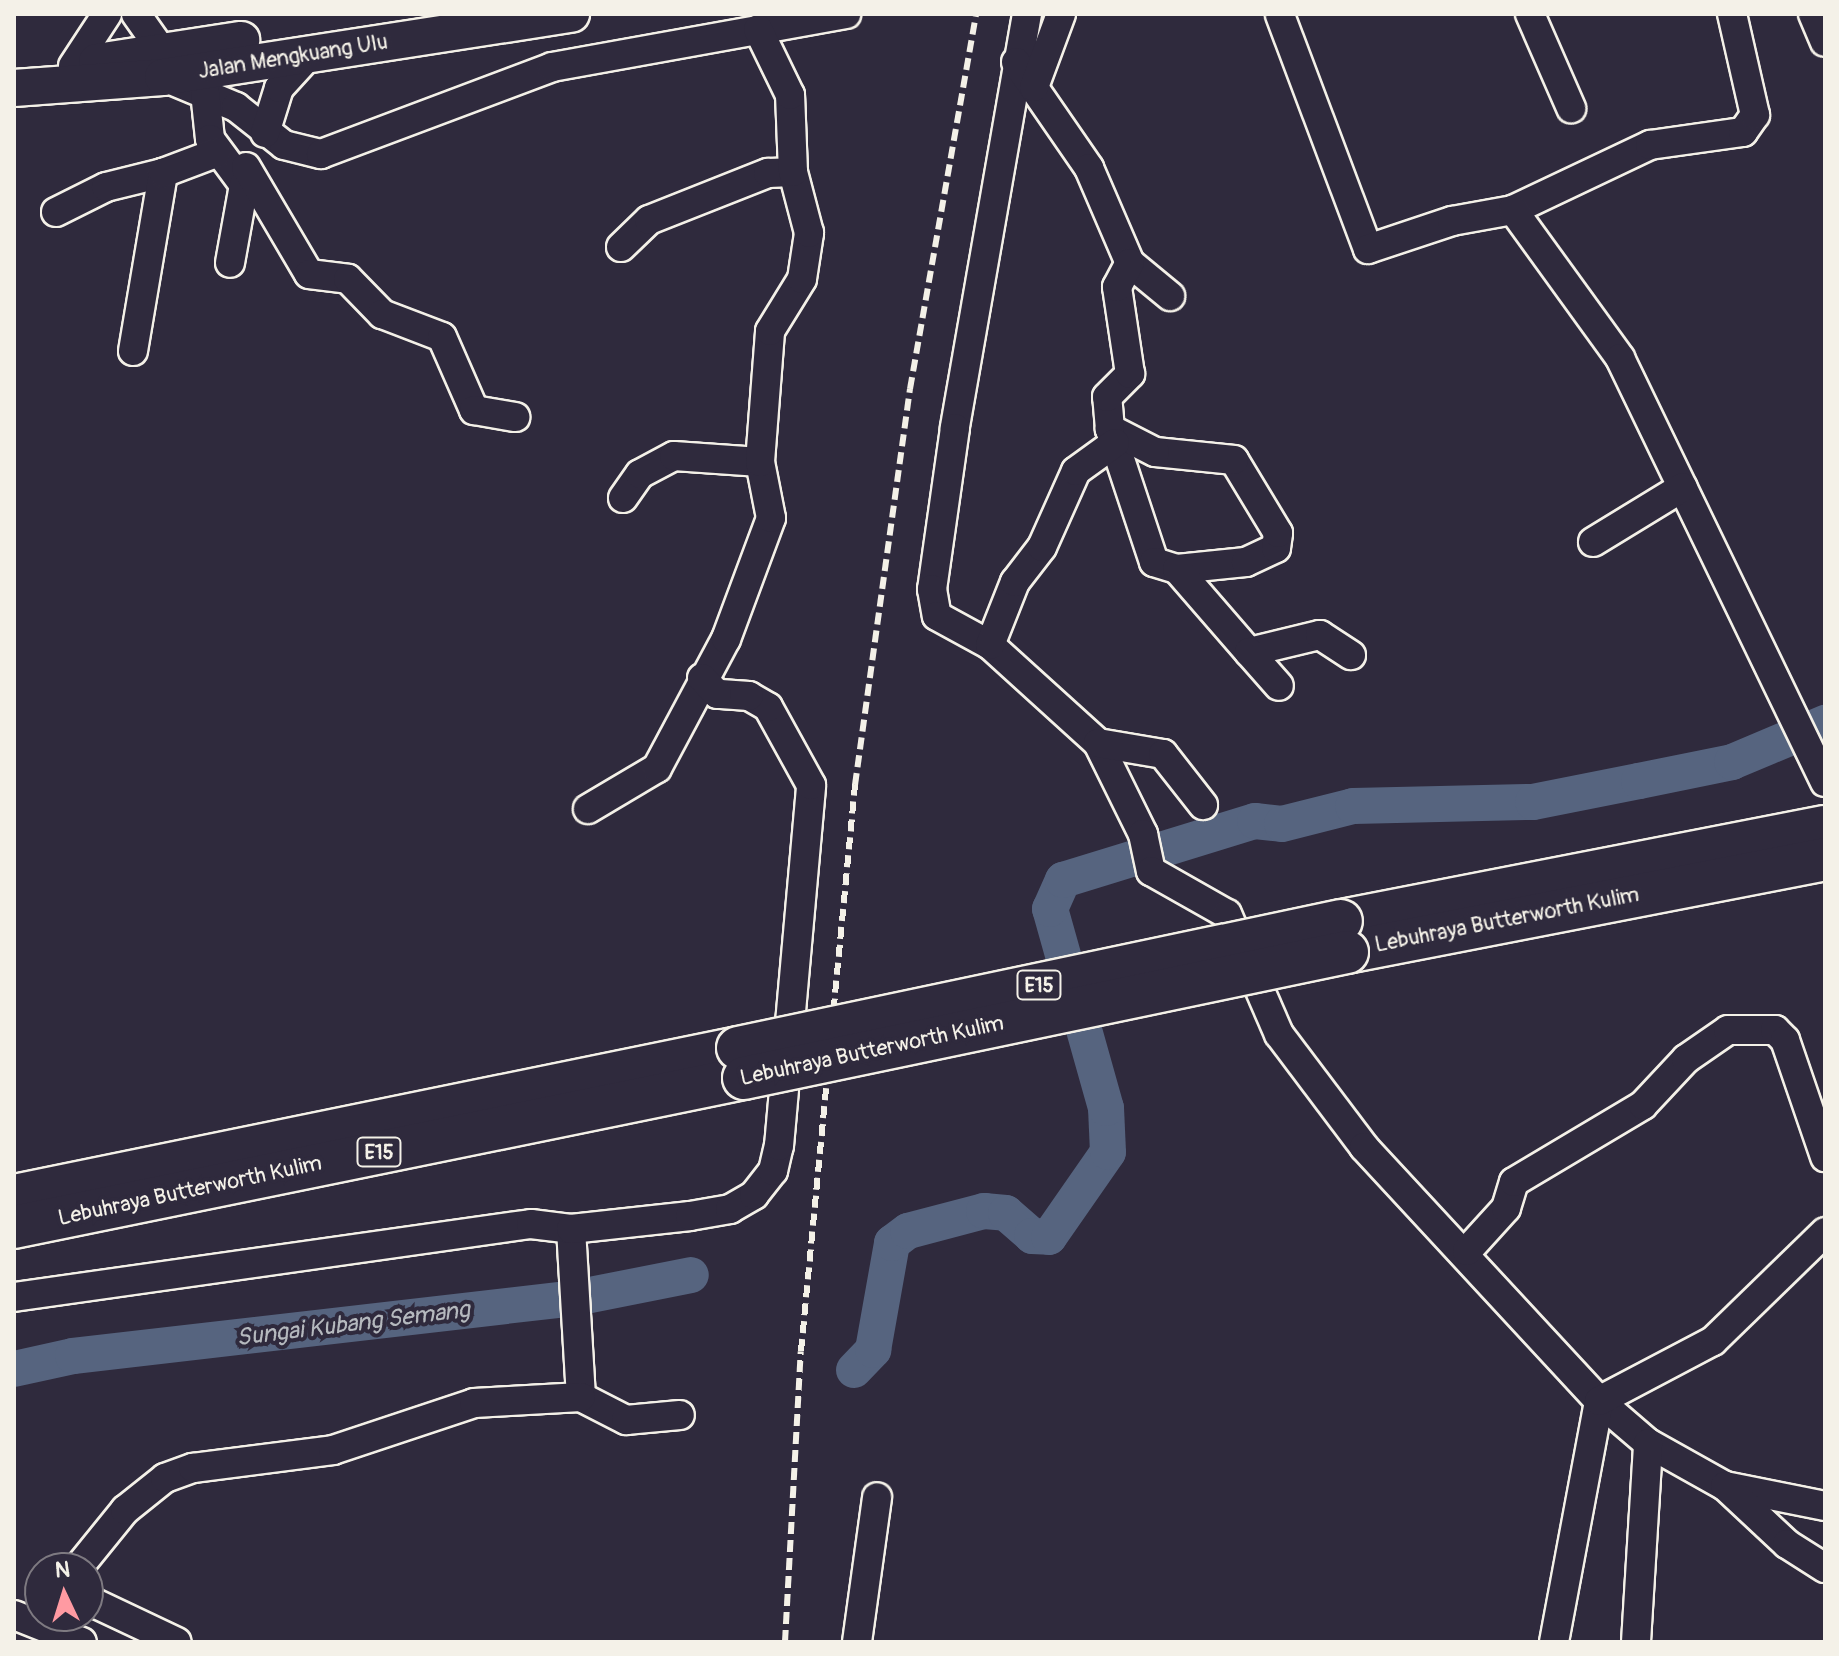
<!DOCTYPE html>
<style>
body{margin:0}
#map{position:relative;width:1839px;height:1656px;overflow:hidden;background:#2f2a3d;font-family:Pangolin,sans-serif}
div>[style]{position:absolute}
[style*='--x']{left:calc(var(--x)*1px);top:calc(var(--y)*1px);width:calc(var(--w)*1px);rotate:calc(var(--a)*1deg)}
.river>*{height:36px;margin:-18px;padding:0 18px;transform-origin:18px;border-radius:18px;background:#56647f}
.roads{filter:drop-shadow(2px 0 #f4f1e8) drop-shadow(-2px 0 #f4f1e8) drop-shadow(0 2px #f4f1e8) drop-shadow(0 -2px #f4f1e8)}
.minor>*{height:28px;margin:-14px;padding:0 14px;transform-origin:14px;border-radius:14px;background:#2f2a3d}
.major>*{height:36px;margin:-18px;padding:0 18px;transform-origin:18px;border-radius:18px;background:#2f2a3d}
.highway>*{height:42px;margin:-21px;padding:0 21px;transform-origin:21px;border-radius:21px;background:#2f2a3d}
.rail>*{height:6px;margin-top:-3px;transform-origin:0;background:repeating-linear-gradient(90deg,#f4f1e8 0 12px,transparent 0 18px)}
.bridges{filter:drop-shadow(2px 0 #f4f1e8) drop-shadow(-2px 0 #f4f1e8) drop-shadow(0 2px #f4f1e8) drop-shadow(0 -2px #f4f1e8)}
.highway-bridge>*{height:42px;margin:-21px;padding:0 21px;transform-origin:21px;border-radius:21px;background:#2f2a3d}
span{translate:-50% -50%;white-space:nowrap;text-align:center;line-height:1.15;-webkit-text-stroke:8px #2f2a3d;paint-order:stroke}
.shield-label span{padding:2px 6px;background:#2f2a3d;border:2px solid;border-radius:6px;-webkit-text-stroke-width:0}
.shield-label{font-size:20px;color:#f4f1e8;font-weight:700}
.street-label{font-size:22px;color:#f4f1e8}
.water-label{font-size:24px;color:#b5b9be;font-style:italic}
.frame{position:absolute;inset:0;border:16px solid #f4f1e8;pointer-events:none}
.north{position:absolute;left:24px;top:1552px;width:80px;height:80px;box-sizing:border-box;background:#2f2a3d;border:2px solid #7e7a81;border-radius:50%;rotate:356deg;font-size:22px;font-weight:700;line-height:32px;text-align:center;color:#f4f1e8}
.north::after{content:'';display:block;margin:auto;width:28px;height:36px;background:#ff9aa2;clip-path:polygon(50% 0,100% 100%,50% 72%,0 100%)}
</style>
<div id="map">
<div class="river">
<div style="--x:14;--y:1369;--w:60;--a:-12.4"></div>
<div style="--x:73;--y:1356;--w:505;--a:-6.59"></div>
<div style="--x:575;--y:1298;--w:118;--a:-11.2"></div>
<div style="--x:854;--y:1370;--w:28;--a:-46"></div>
<div style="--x:873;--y:1350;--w:109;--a:-79.9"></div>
<div style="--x:892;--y:1243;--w:20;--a:-37"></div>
<div style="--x:908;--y:1231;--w:79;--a:-14.7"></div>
<div style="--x:984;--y:1211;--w:22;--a:5"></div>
<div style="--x:1006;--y:1213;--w:35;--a:41"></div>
<div style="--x:1032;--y:1236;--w:17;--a:3"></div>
<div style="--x:1049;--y:1237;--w:103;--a:-55.2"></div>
<div style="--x:1108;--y:1152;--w:44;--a:-92.6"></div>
<div style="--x:1106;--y:1108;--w:207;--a:-105.7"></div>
<div style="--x:1050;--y:909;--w:32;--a:-66"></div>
<div style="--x:1063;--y:880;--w:201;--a:-17.1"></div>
<div style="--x:1255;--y:821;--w:27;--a:6"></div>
<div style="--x:1282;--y:824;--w:73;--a:-14.2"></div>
<div style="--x:1353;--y:806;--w:180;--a:-1.3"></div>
<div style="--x:1533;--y:802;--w:108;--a:-11.2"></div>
<div style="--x:1639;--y:781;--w:95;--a:-11.5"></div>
<div style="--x:1732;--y:762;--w:101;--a:-22.8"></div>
</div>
<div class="roads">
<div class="minor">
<div style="--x:136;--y:14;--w:45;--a:54.9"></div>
<div style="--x:1027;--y:14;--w:420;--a:99.9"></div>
<div style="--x:955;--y:428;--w:163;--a:98.1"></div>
<div style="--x:932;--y:589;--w:27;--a:80"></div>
<div style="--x:937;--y:616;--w:60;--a:28.7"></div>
<div style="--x:990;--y:645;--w:146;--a:42.2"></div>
<div style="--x:1098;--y:743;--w:102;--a:63.7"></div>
<div style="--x:1143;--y:834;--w:38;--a:78"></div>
<div style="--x:1151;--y:871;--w:87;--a:29.5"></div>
<div style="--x:1227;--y:914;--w:131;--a:66.6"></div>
<div style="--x:1279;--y:1034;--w:141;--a:53"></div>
<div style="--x:1364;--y:1147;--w:346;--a:47.2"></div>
<div style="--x:1599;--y:1401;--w:65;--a:40.6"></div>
<div style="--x:1648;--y:1443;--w:88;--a:29.2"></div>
<div style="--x:1725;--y:1486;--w:102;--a:11.3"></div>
<div style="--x:1530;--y:14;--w:103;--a:66.4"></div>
<div style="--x:1813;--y:14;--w:30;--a:67"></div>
<div style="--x:1280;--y:15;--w:250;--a:69.4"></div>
<div style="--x:1368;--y:249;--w:89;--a:-18.4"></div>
<div style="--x:1452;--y:221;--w:62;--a:-10.2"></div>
<div style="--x:1513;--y:210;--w:152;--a:-25.4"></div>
<div style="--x:1650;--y:145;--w:94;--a:-8"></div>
<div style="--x:1743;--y:132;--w:21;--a:-55"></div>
<div style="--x:1755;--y:115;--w:104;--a:-102.8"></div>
<div style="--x:1016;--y:62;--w:129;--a:55.4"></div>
<div style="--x:1089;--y:168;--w:103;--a:66.7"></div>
<div style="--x:1130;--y:263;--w:52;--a:39.5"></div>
<div style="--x:73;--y:66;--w:62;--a:-56.8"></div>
<div style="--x:164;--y:77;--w:78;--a:22.6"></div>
<div style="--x:236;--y:107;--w:61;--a:38.4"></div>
<div style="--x:284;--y:145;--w:38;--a:14"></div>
<div style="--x:321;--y:154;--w:247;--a:-20.6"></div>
<div style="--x:552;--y:67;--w:299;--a:-10.2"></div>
<div style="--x:1034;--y:87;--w:78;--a:-69.7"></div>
<div style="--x:205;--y:92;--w:47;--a:83.9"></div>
<div style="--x:210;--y:139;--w:57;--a:53.5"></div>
<div style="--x:244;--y:185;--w:79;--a:100.2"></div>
<div style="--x:265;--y:133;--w:47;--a:-72.7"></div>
<div style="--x:279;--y:88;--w:46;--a:-47.6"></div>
<div style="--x:246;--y:167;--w:124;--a:59.5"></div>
<div style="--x:309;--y:274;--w:39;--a:7"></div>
<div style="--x:348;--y:279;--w:49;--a:45.8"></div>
<div style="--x:382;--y:314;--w:64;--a:21"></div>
<div style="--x:442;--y:337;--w:80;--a:66.3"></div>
<div style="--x:474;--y:410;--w:42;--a:9.7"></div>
<div style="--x:1513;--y:210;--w:183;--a:54.1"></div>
<div style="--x:1620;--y:358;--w:471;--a:64.2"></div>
<div style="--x:56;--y:212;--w:56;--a:-26.6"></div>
<div style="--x:106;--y:187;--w:59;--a:-13.8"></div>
<div style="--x:621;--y:247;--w:39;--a:-44"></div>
<div style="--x:649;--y:220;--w:128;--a:-21.6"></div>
<div style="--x:768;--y:173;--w:25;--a:-2"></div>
<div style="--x:133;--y:351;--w:181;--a:-80.4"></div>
<div style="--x:163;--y:173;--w:57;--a:-20.7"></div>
<div style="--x:1110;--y:429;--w:140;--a:71.7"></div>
<div style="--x:1154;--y:562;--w:24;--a:17"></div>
<div style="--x:1177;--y:569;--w:69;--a:-5.8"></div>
<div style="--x:1246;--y:562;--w:33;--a:-25"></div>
<div style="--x:1276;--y:548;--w:15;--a:-82"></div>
<div style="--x:1278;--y:533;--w:85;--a:-121.1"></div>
<div style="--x:1234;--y:460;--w:79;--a:-174.2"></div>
<div style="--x:1155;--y:452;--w:51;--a:-152.9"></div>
<div style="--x:1110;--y:429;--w:32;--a:-95"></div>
<div style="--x:1107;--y:397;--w:33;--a:-45"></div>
<div style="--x:1130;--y:374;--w:88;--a:-98.5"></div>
<div style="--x:1117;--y:287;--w:27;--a:-62"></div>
<div style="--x:623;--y:498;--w:29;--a:-55"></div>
<div style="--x:640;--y:474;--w:38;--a:-28"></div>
<div style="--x:674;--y:456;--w:86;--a:4"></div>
<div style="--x:1593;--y:542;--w:105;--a:-31.4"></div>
<div style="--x:1177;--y:569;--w:110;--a:49.1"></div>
<div style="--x:1249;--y:652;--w:73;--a:-13.5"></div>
<div style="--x:1320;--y:635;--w:37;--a:33"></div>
<div style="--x:990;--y:645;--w:68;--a:-68.4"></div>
<div style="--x:1015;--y:582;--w:44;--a:-52.4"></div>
<div style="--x:1042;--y:547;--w:83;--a:-65.9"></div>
<div style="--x:1076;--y:471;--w:48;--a:-35.7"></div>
<div style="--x:1249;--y:652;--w:45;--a:48.6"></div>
<div style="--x:1098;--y:743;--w:66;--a:9.6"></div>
<div style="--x:1163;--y:754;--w:65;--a:51.9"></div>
<div style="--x:588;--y:809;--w:80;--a:-30.7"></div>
<div style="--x:657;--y:768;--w:146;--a:-61.9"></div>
<div style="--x:726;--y:639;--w:129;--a:-69.6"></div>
<div style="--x:771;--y:518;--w:57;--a:-101.1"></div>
<div style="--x:760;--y:462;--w:131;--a:-85.6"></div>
<div style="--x:770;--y:331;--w:61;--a:-58.4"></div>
<div style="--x:802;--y:279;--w:47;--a:-81.3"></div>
<div style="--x:809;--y:233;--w:63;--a:-104.7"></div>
<div style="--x:793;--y:172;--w:77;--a:-92.2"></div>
<div style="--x:790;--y:95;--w:73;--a:-115.9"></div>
<div style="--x:571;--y:1229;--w:168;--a:86.6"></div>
<div style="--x:581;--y:1397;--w:51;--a:27.1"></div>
<div style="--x:626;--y:1420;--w:54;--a:-5.3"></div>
<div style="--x:1467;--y:1251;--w:58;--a:-47.8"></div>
<div style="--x:1506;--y:1208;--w:27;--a:-73"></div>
<div style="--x:1514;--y:1182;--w:150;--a:-30.8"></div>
<div style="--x:1643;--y:1105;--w:63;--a:-46.9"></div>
<div style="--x:1686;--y:1059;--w:51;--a:-34.6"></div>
<div style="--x:1728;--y:1030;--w:47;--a:0"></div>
<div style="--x:1775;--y:1030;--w:14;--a:45"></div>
<div style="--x:1785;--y:1040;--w:124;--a:71.1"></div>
<div style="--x:14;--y:1297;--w:522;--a:-8.04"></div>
<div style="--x:531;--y:1224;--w:40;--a:7.1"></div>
<div style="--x:571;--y:1229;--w:120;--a:-6.2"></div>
<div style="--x:690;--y:1216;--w:41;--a:-9.9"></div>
<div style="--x:730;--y:1209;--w:28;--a:-30"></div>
<div style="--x:754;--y:1195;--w:31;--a:-52"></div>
<div style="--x:773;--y:1171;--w:26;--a:-77"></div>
<div style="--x:779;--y:1146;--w:362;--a:-84.9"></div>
<div style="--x:811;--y:785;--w:89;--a:-118.9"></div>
<div style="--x:768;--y:707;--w:22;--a:-150"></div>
<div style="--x:749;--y:696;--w:32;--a:-176"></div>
<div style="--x:717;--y:694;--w:22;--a:-133"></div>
<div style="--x:1725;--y:1486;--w:85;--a:43.1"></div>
<div style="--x:1787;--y:1544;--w:45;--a:32.3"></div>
<div style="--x:78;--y:1568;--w:75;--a:-51"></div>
<div style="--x:125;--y:1510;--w:51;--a:-38.7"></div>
<div style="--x:165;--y:1478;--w:30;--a:-20"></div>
<div style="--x:193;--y:1468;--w:141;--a:-7.3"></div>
<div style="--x:333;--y:1450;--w:149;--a:-18.4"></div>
<div style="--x:474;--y:1403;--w:107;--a:-3.2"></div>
<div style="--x:88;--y:1600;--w:98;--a:25.3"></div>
<div style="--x:14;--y:1615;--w:73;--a:21.7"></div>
<div style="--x:857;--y:1642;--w:146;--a:-82.1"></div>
<div style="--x:1554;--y:1642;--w:245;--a:-79.4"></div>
<div style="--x:1599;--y:1401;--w:129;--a:-27.8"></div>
<div style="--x:1713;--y:1341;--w:156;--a:-44.2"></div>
<div style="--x:1636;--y:1642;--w:199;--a:-86.5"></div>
</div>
<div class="major">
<div style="--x:97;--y:62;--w:146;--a:-8.7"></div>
<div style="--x:14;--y:88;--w:149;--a:-4.2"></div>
<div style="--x:163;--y:77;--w:413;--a:-8.8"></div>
</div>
<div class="highway">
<div style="--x:1341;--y:921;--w:493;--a:-11"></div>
<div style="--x:1347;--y:952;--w:487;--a:-11"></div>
<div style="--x:14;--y:1196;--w:739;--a:-11.55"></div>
<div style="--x:14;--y:1227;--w:745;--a:-11.54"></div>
</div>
</div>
<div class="rail">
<div style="--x:785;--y:1642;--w:291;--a:-86.9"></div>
<div style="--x:801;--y:1351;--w:569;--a:-84.55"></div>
<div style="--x:855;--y:785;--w:400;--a:-82.1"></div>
<div style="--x:910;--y:389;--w:381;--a:-80"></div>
</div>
<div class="bridges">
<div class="highway-bridge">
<div style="--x:738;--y:1048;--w:616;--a:-11.89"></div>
<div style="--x:744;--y:1078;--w:616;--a:-11.8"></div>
</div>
</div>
<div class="shield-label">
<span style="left:1039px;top:985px">E15</span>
<span style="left:379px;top:1152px">E15</span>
</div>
<div class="street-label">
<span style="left:293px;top:57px;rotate:-9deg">Jalan Mengkuang Ulu</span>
<span style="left:1507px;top:920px;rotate:-11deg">Lebuhraya Butterworth Kulim</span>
<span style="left:872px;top:1051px;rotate:-12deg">Lebuhraya Butterworth Kulim</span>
<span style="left:190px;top:1191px;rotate:-12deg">Lebuhraya Butterworth Kulim</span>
</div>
<div class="water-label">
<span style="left:353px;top:1324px;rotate:-7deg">Sungai Kubang Semang</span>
</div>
<div class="frame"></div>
<div class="north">N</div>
</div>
